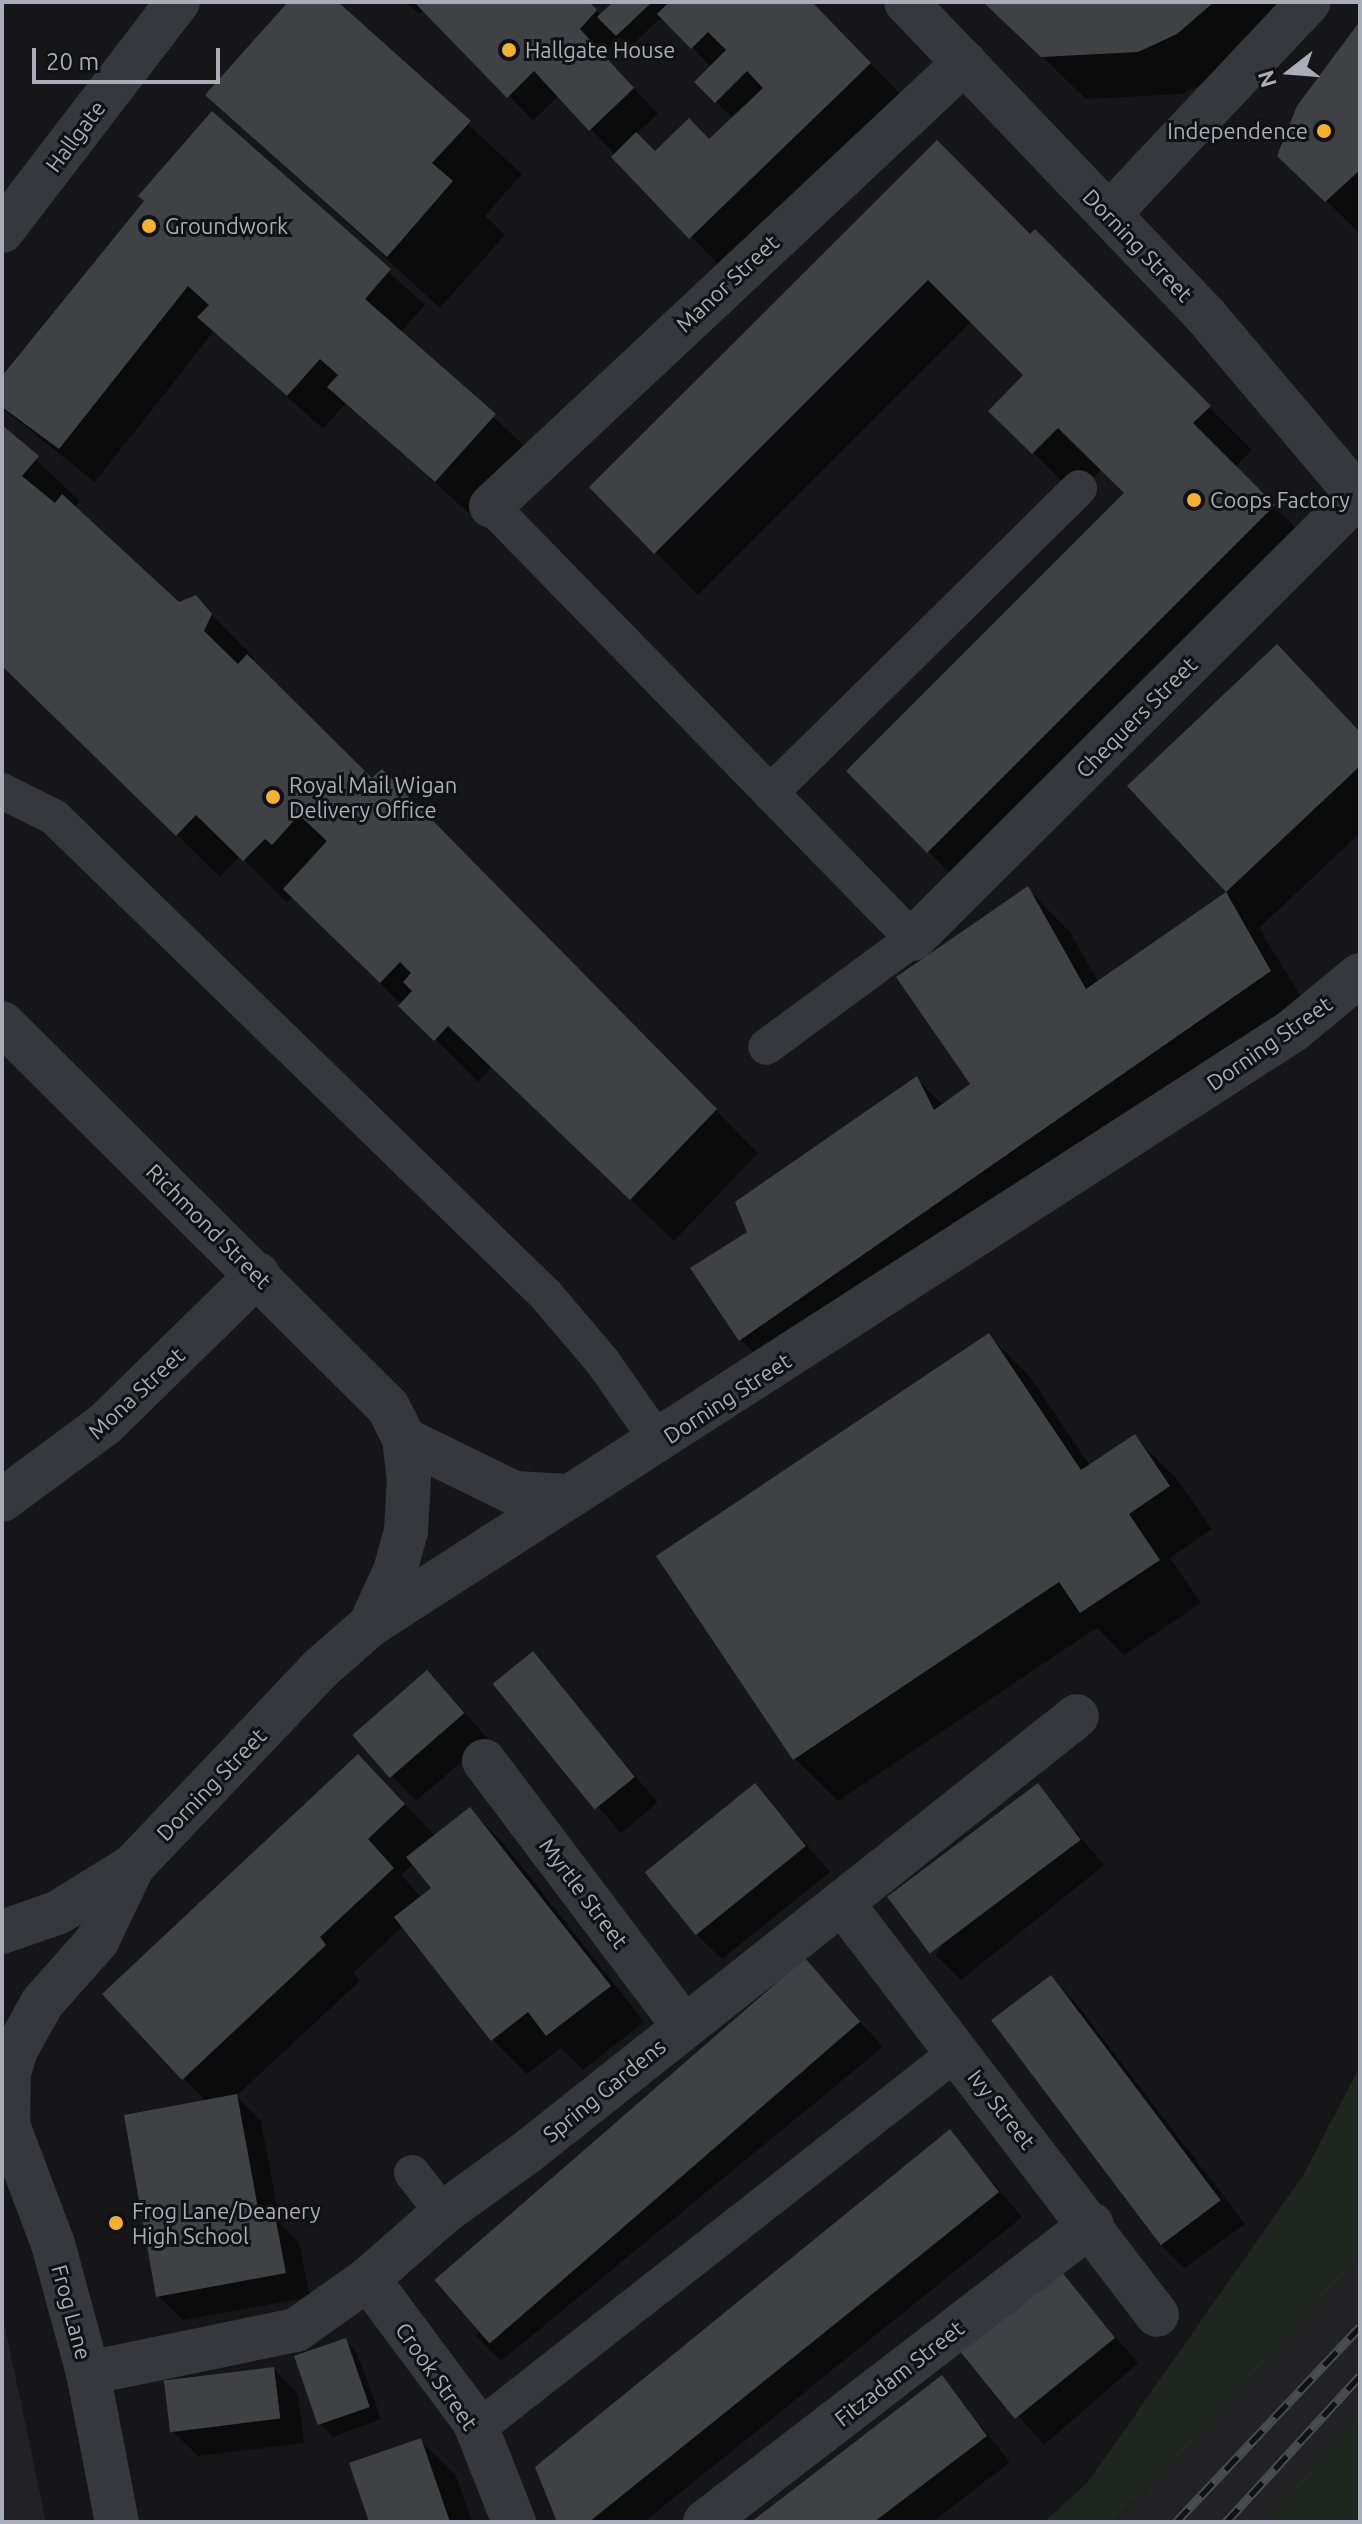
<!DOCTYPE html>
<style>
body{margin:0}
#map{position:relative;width:1362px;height:2524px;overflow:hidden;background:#161618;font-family:Ubuntu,sans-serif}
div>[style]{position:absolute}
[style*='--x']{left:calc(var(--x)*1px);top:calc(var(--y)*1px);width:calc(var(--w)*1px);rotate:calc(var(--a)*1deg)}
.built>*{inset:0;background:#222225}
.green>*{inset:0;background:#1e261f}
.shadow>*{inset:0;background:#0007;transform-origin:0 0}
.building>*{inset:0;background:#404145;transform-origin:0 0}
.service>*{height:36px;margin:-18px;padding:0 18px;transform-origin:18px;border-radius:18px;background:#37383d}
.minor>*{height:44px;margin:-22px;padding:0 22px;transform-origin:22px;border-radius:22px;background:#37383d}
.tertiary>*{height:44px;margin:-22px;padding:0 22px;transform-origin:22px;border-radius:22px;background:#37383d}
.rail>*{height:9px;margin-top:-4.5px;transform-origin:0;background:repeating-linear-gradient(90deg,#111113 0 18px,#4a4c52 0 36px);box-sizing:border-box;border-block:2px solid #4a4c52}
.dots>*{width:22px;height:22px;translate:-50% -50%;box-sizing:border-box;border:4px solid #111113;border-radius:50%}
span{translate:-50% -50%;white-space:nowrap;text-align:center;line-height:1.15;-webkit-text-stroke:6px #111113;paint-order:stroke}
.poi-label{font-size:22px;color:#a8adb8}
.left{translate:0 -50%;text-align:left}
.right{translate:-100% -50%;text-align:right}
.street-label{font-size:22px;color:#a8adb8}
.frame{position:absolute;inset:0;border:4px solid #a8adb8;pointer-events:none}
.north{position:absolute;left:1250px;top:32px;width:80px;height:80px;-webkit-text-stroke:6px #111113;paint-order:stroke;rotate:253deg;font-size:22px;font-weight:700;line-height:32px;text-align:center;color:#a8adb8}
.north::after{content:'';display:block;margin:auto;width:28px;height:36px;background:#a8adb8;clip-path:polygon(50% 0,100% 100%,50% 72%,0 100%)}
.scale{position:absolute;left:32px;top:48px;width:188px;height:36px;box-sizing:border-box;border:4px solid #a8adb8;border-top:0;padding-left:10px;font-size:24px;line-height:28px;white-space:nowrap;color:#a8adb8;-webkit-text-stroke:6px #111113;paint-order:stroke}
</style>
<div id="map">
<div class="built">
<div style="clip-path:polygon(1360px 2258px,1360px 2411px,1263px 2522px,1114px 2522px,1177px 2461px)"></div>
<div style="clip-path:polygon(2px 2313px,46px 2522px,2px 2522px)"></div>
</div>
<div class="green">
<div style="clip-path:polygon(1360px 2066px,1360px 2258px,1177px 2461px,1113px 2522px,1044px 2522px,1088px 2482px,1304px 2174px)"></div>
<div style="clip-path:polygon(1360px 2411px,1360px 2522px,1263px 2522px,1350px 2422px)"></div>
</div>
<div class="shadow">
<div style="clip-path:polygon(290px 2px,335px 2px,522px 174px,485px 216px,505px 235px,440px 308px,208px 95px)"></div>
<div style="clip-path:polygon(evenodd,405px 2px,588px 2px,601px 16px,616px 2px,811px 2px,905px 99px,726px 273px,559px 95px,533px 121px,424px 9px,420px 14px,405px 2px,658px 20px,665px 20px,711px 67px,697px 82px,733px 119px,710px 142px,655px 154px,635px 135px,658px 114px,603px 55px,620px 37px,630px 47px,658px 20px)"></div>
<div style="clip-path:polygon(986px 2px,1288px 2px,1219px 76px,1182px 94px,1086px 99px)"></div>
<div style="clip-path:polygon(1360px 25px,1360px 234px,1315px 190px)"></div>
<div style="clip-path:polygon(213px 114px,425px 305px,401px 332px,529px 450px,471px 515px,346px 403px,323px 429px,214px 331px,95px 482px,2px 408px,2px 380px)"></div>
<div style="clip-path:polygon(937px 143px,1030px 237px,1035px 232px,1252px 450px,1235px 467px,1317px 549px,971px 894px,848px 771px,1126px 494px,1102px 469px,1076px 495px,991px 411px,1026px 375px,972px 321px,698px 595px,591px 487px)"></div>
<div style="clip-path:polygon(2px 428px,80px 501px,74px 508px,179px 605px,195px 598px,254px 658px,252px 662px,372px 781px,382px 772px,758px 1153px,674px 1241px,492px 1067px,478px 1082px,293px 896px,287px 903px,240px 856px,220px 877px,2px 664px)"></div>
<div style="clip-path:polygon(1360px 733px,1360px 833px,1259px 928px,1312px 1015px,783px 1382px,740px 1339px,750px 1232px,916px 1078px,943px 1105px,973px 1085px,1028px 889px,1070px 932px,1099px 983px,1229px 893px,1129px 786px)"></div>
<div style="clip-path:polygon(988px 1335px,1031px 1378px,1090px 1466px,1135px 1437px,1177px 1479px,1212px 1529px,1170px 1558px,1201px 1603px,1124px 1655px,1097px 1628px,838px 1801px,795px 1759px)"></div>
<div style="left:533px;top:1654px;width:194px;height:48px;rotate:50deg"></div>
<div style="clip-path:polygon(451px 1697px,488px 1739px,416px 1801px,392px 1776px)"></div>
<div style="clip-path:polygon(755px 1785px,830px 1872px,722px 1959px,697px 1935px)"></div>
<div style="clip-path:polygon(1037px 1786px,1104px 1865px,961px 1980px,936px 1955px)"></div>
<div style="clip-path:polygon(evenodd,393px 1791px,435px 1836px,469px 1809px,504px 1844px,644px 2022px,583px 2070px,561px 2048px,527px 2074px,492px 2039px,403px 1926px,353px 1973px,360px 1981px,236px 2096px,261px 2121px,280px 2223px,299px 2243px,310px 2297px,183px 2320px,158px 2296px,207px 2102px,183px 2078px,393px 1791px,414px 1863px,434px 1889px,422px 1898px,401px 1875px,414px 1863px)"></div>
<div style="clip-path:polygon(805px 1960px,883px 2047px,501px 2361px,476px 2336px)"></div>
<div style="clip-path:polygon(1051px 1977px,1075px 2002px,1245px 2224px,1184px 2268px,1159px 2243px)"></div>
<div style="clip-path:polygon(950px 2132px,1022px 2217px,644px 2522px,559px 2522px)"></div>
<div style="left:1061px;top:2274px;width:118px;height:125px;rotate:49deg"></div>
<div style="clip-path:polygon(345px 2340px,357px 2353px,381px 2419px,333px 2437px,320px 2424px)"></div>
<div style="clip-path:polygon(274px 2369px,298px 2394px,304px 2443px,198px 2456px,173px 2432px)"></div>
<div style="clip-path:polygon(942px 2378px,1010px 2462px,933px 2522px,756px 2522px)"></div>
<div style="clip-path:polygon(421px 2441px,456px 2476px,472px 2522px,371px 2522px)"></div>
</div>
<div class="building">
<div style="clip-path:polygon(288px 2px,338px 2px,471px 121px,432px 163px,453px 181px,387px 257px,205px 95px)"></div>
<div style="clip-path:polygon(414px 2px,590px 2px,597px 10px,580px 29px,634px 88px,589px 131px,534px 71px,507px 98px)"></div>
<div style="clip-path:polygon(613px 2px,649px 2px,650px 4px,616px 36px,597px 17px)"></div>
<div style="clip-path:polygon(669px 2px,812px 2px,871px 63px,689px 239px,611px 157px,636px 132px,655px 151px,689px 118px,709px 139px,763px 88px,747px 71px,715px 103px,694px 82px,726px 50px,708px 32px,691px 49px,657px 14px)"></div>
<div style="clip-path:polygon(983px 2px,1214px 2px,1177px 34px,1138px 52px,1041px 57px)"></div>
<div style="clip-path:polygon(1360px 21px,1360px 170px,1325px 202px,1277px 156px,1297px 106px)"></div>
<div style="clip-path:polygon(212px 111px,391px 269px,365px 299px,496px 414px,435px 482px,327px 387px,338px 375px,320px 359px,287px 396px,197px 317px,209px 305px,188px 286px,59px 449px,2px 407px,2px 376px,144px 201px,138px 196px)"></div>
<div style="clip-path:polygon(937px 140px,1030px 234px,1035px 229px,1211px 406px,1193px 423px,1275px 505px,927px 853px,846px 771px,1124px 493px,1058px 428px,1032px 454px,988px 411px,1023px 375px,928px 280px,654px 554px,589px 487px)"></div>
<div style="clip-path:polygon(2px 425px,39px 456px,22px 476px,55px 503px,62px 494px,179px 602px,196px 595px,212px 614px,204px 631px,238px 664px,247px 654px,372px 778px,382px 769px,717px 1109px,630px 1200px,448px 1026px,434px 1041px,398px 1006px,412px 991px,403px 982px,411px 973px,400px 962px,380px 983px,283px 889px,327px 841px,299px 815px,272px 845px,265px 839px,243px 861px,196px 815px,176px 836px,2px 666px)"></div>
<div style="clip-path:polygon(1277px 644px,1360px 732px,1360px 766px,1226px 892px,1271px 971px,739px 1341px,690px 1268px,747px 1232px,735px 1202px,917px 1076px,934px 1110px,970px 1084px,896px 977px,1028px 886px,1086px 989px,1226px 892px,1127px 786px)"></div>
<div style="clip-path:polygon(989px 1333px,1081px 1470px,1135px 1434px,1170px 1486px,1129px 1514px,1160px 1560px,1080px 1613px,1059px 1582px,793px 1760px,656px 1556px)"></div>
<div style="left:533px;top:1651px;width:162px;height:52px;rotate:51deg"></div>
<div style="left:427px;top:1670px;width:57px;height:99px;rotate:49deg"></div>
<div style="clip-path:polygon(358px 1754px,405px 1804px,368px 1839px,394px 1868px,320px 1937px,326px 1945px,182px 2080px,102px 1994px)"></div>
<div style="left:755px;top:1783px;width:81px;height:142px;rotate:51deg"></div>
<div style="left:1038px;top:1783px;width:71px;height:189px;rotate:53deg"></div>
<div style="clip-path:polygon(470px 1807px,611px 1986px,546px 2036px,528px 2012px,491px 2041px,394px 1917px,431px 1888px,406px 1857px)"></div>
<div style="left:805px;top:1958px;width:84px;height:491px;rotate:49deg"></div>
<div style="left:1051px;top:1975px;width:282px;height:75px;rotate:53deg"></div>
<div style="clip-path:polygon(237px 2094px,260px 2219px,275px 2216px,286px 2273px,156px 2297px,124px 2115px)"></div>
<div style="clip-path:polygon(950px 2129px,999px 2192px,589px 2522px,557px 2522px,535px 2467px)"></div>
<div style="left:1061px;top:2271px;width:86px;height:129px;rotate:51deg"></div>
<div style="left:346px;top:2338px;width:73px;height:55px;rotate:71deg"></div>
<div style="left:274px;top:2367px;width:52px;height:111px;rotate:83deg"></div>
<div style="clip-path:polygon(942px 2375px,987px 2436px,874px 2522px,751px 2522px)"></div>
<div style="clip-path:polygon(421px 2438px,450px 2522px,369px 2522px,349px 2463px)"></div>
</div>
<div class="service">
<div style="--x:491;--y:506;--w:605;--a:45.74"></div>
<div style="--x:913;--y:939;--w:182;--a:143.7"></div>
<div style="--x:2;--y:791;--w:58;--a:26.6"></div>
<div style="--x:54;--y:817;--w:686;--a:44.17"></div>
<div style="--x:546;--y:1295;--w:87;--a:49.7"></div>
<div style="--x:602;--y:1361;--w:99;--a:54.9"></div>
<div style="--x:770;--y:793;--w:434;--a:-44.6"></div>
<div style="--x:412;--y:2173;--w:51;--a:52.2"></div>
<div style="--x:477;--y:2429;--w:610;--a:-38.15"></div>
</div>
<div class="minor">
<div style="--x:906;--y:2;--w:434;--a:46.3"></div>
<div style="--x:1206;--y:316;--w:238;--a:49.8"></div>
<div style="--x:1109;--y:214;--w:291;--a:-46.7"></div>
<div style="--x:2;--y:231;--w:289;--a:-52.5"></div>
<div style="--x:491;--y:506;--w:649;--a:-43.13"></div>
<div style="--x:913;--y:939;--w:628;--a:-44.87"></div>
<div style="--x:2;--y:1023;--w:544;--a:44.85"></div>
<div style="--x:388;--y:1407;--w:36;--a:63"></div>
<div style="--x:404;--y:1439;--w:38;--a:83"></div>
<div style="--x:409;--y:1477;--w:54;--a:93.2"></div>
<div style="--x:406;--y:1531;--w:41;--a:105.4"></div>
<div style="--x:395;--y:1571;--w:60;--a:114.8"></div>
<div style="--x:404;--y:1439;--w:123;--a:26.1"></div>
<div style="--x:514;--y:1493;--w:56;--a:3.1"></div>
<div style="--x:2;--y:1500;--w:128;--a:-36.4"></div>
<div style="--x:105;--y:1424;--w:214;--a:-44.4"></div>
<div style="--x:484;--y:1761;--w:331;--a:53"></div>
<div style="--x:843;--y:1904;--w:517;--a:52.62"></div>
<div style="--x:2;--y:1932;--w:60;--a:-19.3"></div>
<div style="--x:59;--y:1912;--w:87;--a:-31.9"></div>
<div style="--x:133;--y:1866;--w:273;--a:-46.5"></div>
<div style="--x:321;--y:1668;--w:65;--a:-41.3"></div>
<div style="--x:370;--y:1625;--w:1097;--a:-32.79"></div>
<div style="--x:1292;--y:1031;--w:88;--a:-39.5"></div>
<div style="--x:8;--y:2123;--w:51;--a:-88.9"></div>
<div style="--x:9;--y:2072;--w:25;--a:-72"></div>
<div style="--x:17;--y:2048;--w:51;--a:-60.9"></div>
<div style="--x:42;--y:2003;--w:83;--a:-48.4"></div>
<div style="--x:97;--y:1941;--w:83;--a:-64.4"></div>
<div style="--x:368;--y:2279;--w:177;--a:53.3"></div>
<div style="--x:474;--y:2421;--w:109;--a:68.4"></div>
<div style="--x:88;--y:2373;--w:212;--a:-11.7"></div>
<div style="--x:296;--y:2330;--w:88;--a:-35.3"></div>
<div style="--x:368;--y:2279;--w:100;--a:-41.3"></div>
<div style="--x:443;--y:2213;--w:102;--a:-35.9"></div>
<div style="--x:526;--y:2153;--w:703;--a:-38.42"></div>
<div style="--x:705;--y:2522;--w:488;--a:-37.6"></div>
</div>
<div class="tertiary">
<div style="--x:2;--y:2109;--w:144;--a:69.3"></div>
<div style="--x:53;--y:2244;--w:134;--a:74.8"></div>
<div style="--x:88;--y:2373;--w:152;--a:79"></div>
</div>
<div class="rail">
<div style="--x:1176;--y:2522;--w:268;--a:-46.7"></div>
<div style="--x:1226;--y:2522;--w:198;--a:-47.5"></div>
</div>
<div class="dots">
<div style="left:509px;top:50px;background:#f2b134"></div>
<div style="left:1324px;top:131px;background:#f2b134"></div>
<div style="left:149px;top:226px;background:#f2b134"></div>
<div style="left:1194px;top:500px;background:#f2b134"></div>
<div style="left:273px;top:797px;background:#f2b134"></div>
<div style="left:116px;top:2223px;background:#f2b134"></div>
</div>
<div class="poi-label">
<span class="left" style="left:525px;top:50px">Hallgate House</span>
<span class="right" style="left:1308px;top:131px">Independence</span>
<span class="left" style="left:165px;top:226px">Groundwork</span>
<span class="left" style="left:1210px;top:500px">Coops Factory</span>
<span class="left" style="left:289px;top:797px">Royal Mail Wigan<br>Delivery Office</span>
<span class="left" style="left:132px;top:2223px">Frog Lane/Deanery<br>High School</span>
</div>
<div class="street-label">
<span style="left:75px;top:136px;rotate:-53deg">Hallgate</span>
<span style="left:1138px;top:245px;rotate:46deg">Dorning Street</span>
<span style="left:727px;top:283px;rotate:-43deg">Manor Street</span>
<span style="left:1136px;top:717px;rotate:-45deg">Chequers Street</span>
<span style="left:1269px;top:1043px;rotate:-35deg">Dorning Street</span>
<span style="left:209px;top:1226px;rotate:45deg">Richmond Street</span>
<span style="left:136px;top:1393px;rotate:-43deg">Mona Street</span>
<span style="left:727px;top:1398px;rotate:-33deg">Dorning Street</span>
<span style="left:211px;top:1784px;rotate:-46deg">Dorning Street</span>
<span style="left:584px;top:1893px;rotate:53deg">Myrtle Street</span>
<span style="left:604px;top:2090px;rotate:-39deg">Spring Gardens</span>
<span style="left:1002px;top:2109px;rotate:52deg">Ivy Street</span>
<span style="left:72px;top:2312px;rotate:75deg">Frog Lane</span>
<span style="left:899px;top:2373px;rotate:-38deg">Fitzadam Street</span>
<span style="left:437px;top:2376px;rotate:55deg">Crook Street</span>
</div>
<div class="frame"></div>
<div class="north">N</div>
<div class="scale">20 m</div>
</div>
